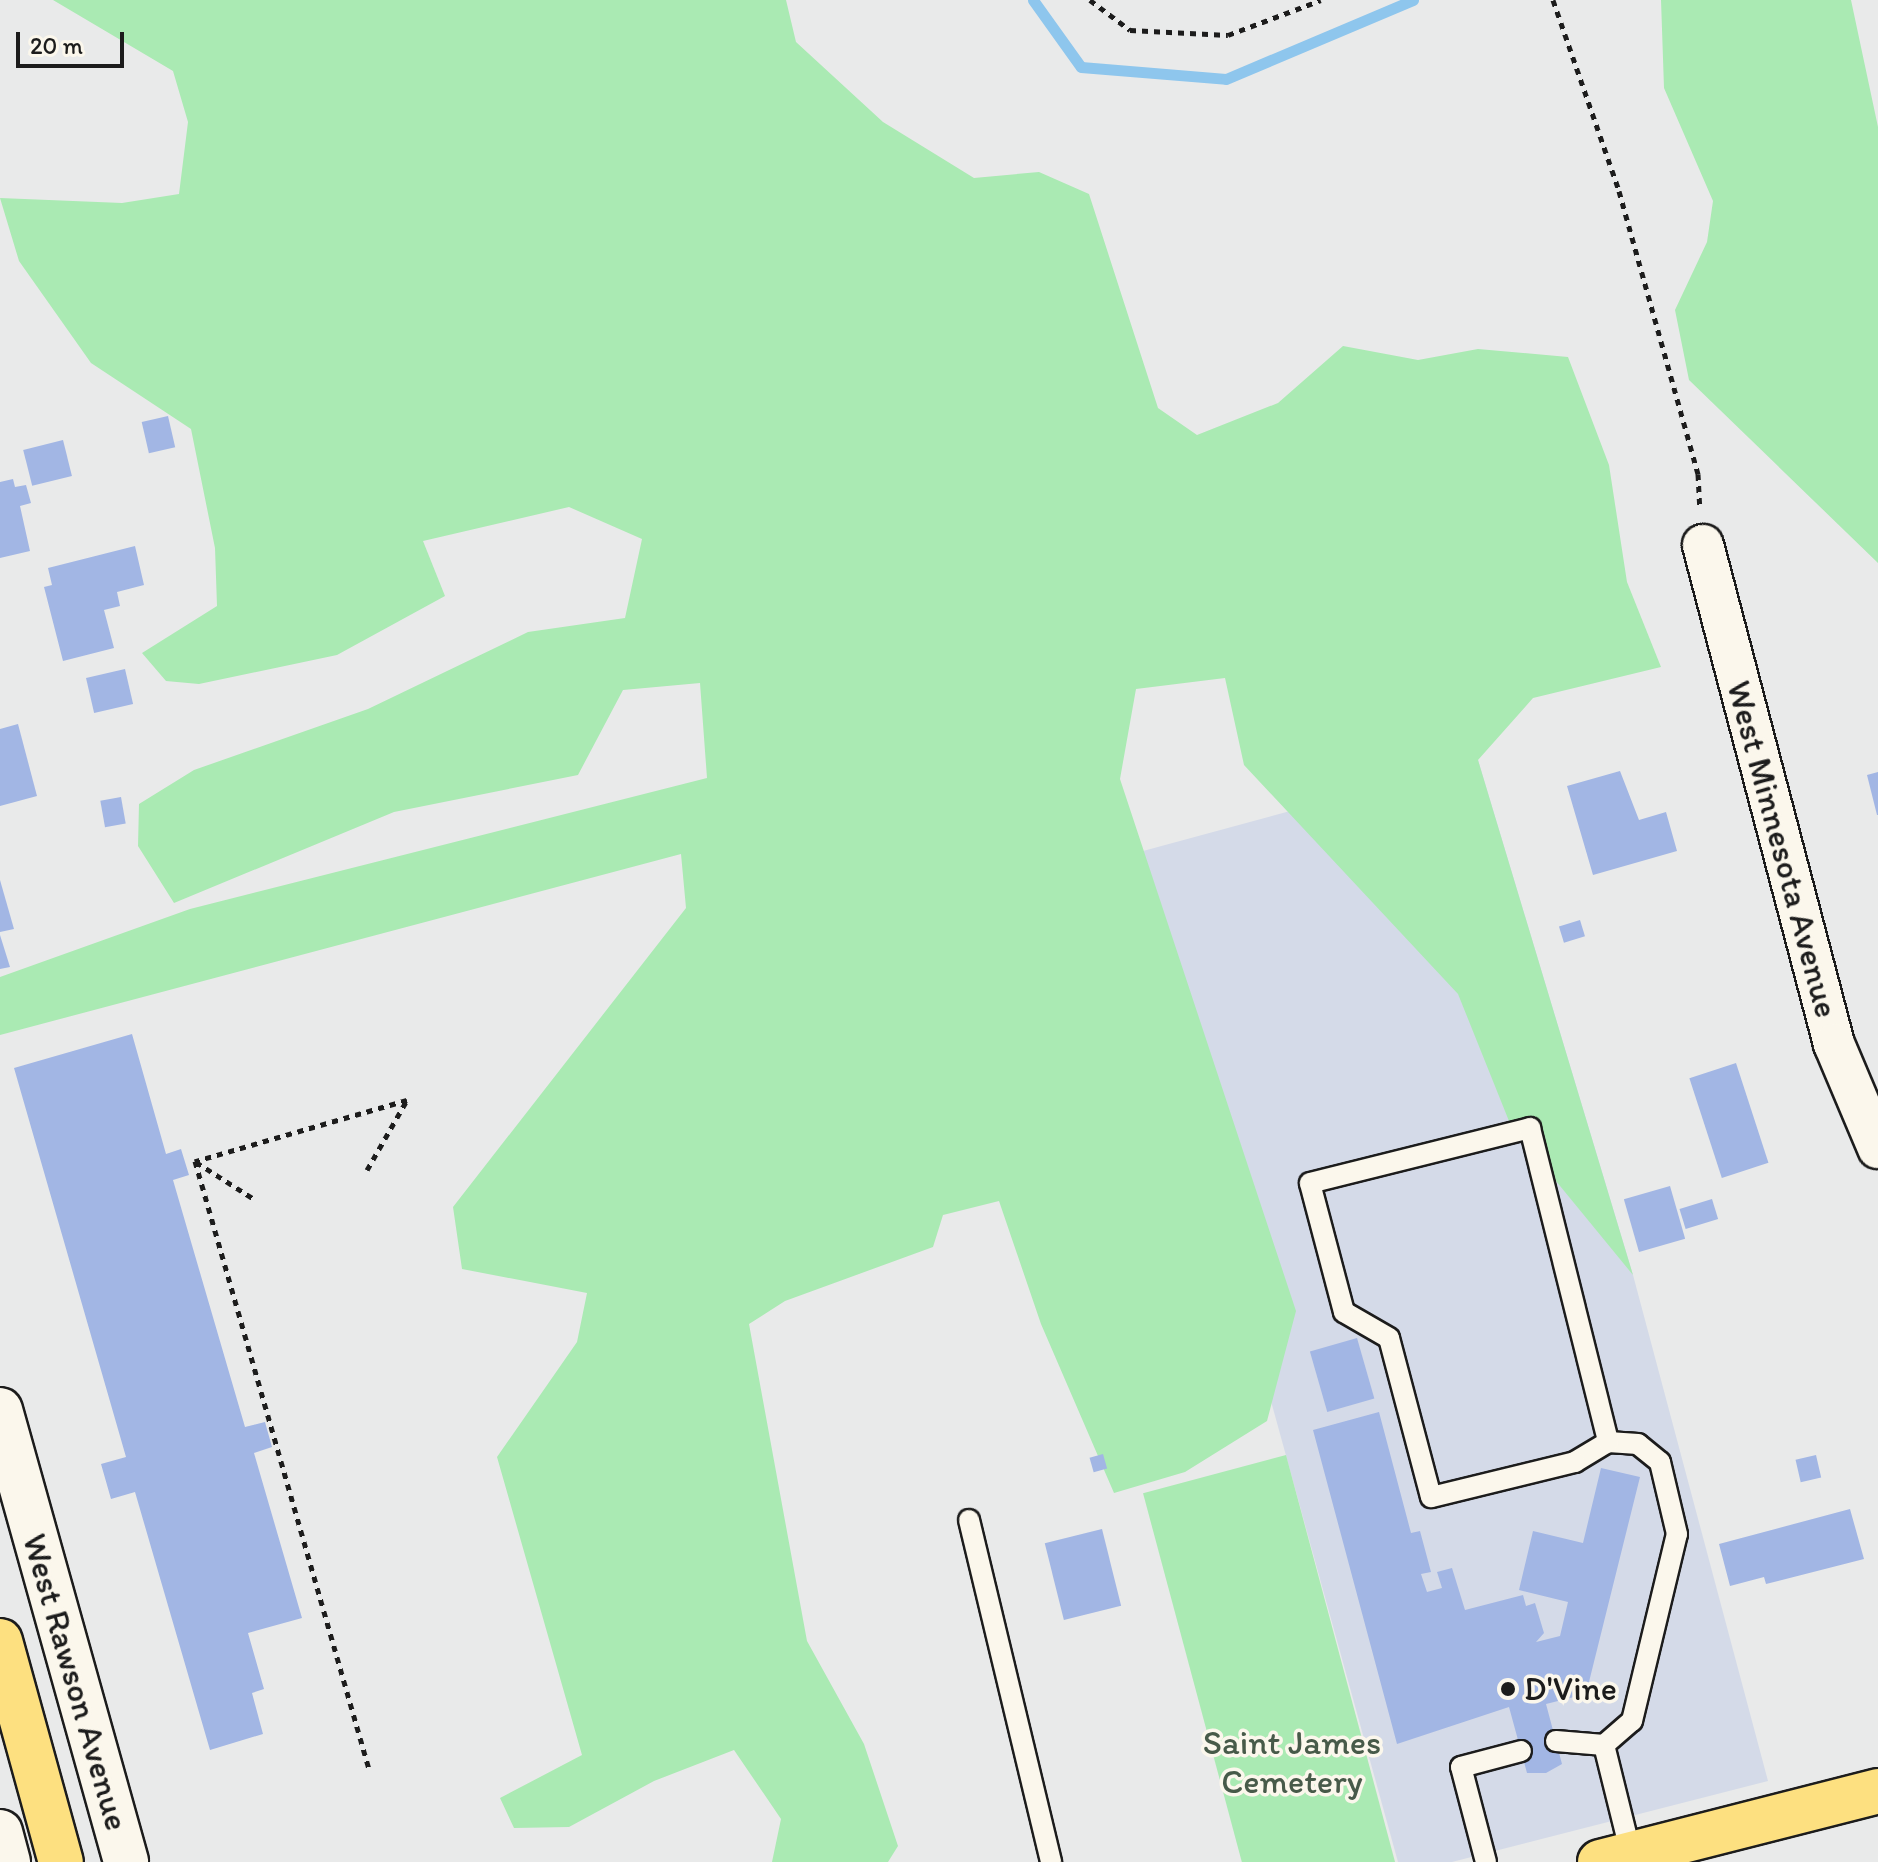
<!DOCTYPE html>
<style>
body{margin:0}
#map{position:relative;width:1878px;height:1862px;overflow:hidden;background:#e9eaea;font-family:Itim,sans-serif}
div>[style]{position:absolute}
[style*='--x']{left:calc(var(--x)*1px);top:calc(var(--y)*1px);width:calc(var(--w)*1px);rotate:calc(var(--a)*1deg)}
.built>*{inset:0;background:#d4dae8}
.green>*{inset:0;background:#aaeab3;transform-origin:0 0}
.stream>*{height:11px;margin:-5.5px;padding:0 5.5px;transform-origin:5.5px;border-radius:5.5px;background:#8ec6ed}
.building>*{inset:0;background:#a2b6e4;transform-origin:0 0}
.path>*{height:5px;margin-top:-2.5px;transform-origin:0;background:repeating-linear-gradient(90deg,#1c1c1c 0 6px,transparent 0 12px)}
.roads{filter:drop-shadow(2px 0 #1c1c1c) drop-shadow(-2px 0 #1c1c1c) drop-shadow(0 2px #1c1c1c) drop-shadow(0 -2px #1c1c1c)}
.service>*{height:20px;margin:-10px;padding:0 10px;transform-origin:10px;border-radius:10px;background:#fbf7ec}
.minor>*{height:40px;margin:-20px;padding:0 20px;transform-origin:20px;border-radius:20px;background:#fbf7ec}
.secondary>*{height:44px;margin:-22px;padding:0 22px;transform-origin:22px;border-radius:22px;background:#fbf7ec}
.primary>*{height:44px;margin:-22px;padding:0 22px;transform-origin:22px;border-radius:22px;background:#fde080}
.dots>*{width:22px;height:22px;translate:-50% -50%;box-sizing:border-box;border:4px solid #fbf7ec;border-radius:50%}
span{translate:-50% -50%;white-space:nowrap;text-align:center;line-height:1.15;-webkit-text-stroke:7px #fbf7ec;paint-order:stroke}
.street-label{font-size:34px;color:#1c1c1c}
.poi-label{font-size:34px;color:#1c1c1c}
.left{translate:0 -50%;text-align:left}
.park-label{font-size:34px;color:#475a49}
.scale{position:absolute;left:16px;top:32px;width:108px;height:36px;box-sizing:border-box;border:4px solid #1c1c1c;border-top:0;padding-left:10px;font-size:24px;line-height:28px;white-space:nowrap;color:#1c1c1c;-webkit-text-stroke:6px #fbf7ec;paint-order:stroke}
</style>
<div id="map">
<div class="built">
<div style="clip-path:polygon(1478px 760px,1633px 1275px,1768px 1781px,1452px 1862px,1398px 1862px,1121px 857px)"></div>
</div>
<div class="green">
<div style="clip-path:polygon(53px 0,786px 0,796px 42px,883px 122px,974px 178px,1039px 172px,1089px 194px,1158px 408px,1197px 435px,1278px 403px,1343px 346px,1418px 360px,1478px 349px,1568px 357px,1609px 465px,1627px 582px,1661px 667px,1533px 698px,1478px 760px,1633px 1275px,1511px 1126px,1458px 994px,1244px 765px,1225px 678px,1136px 689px,1120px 779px,1296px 1311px,1267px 1421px,1185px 1472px,1114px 1493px,1041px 1324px,999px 1201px,943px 1215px,933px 1247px,785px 1301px,749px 1324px,807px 1641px,864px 1744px,898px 1846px,888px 1862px,772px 1862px,781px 1819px,734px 1750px,654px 1781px,569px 1827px,514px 1828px,500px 1798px,582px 1755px,497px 1457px,577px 1342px,587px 1293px,462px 1269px,453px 1207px,686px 908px,681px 854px,0 1035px,0 977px,190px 909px,707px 778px,700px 683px,623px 690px,578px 775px,394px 812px,174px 903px,138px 846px,139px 804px,194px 770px,368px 709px,528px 632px,625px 618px,642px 539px,569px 507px,423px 541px,445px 596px,337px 655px,199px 684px,166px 681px,142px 653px,217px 606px,215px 548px,191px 429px,91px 363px,19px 261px,0 198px,122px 203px,179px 194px,188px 122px,173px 71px)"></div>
<div style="clip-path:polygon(1661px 0,1851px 0,1878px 127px,1878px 563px,1689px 380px,1675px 310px,1707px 242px,1713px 201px,1664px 88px)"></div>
<div style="left:1286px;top:1455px;width:422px;height:148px;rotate:75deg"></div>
</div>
<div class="stream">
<div style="--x:1033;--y:0;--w:82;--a:54.4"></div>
<div style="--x:1081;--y:67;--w:145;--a:4.7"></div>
<div style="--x:1226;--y:79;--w:203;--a:-22.9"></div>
</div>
<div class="building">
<div style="left:168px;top:416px;width:32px;height:27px;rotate:77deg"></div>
<div style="left:63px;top:440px;width:37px;height:41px;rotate:76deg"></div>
<div style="clip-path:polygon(13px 479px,15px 487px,26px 485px,31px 503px,20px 506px,30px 551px,0 558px,0 482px)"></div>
<div style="clip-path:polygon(135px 546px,144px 585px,117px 592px,120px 606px,104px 610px,114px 648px,63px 661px,44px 587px,52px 585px,48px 568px)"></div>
<div style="left:125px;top:669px;width:36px;height:40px;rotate:77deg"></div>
<div style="clip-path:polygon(18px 724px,37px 796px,0 806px,0 729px)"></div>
<div style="clip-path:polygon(1620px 771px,1639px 820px,1666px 812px,1677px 851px,1593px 875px,1567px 786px)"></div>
<div style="clip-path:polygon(1878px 772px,1878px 815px,1877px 815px,1867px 775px)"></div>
<div style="left:121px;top:797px;width:27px;height:21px;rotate:80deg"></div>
<div style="clip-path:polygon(0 880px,14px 929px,0 932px)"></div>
<div style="left:1580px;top:920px;width:17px;height:22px;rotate:73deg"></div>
<div style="clip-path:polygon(0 935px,10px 967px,0 969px)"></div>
<div style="clip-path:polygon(132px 1034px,166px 1154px,181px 1149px,189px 1175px,173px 1180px,245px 1427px,265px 1422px,272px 1447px,254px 1453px,302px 1618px,248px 1633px,264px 1689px,252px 1693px,263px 1734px,210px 1750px,135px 1492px,111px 1499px,101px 1464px,126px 1457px,14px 1068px)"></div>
<div style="left:1736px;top:1063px;width:105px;height:49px;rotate:72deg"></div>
<div style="left:1670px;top:1186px;width:55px;height:48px;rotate:74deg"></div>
<div style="left:1712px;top:1199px;width:21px;height:34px;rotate:73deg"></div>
<div style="left:1357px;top:1338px;width:63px;height:49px;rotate:74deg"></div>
<div style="clip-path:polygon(1379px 1412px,1411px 1533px,1420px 1531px,1431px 1572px,1421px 1574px,1427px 1592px,1442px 1588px,1437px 1572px,1452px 1568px,1465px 1610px,1523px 1595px,1526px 1606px,1535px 1603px,1544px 1633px,1536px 1642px,1560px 1636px,1568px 1602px,1519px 1590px,1533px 1531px,1583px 1543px,1601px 1468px,1640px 1477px,1586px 1694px,1546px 1704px,1562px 1764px,1546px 1773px,1527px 1773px,1509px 1707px,1397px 1744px,1313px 1430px)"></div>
<div style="left:1103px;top:1454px;width:15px;height:14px;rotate:74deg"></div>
<div style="left:1816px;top:1455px;width:23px;height:21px;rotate:77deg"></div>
<div style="clip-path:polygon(1850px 1509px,1864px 1559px,1766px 1584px,1764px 1577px,1730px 1586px,1719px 1544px)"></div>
<div style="left:1102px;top:1529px;width:79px;height:59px;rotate:76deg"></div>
</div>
<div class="path">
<div style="--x:1090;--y:0;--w:50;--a:36.9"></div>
<div style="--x:1130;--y:30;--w:98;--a:2.9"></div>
<div style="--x:1228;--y:35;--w:99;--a:-20.6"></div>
<div style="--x:1553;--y:0;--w:202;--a:70.9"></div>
<div style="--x:1619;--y:191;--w:294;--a:74.4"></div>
<div style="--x:1698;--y:474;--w:34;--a:87"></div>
<div style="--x:196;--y:1162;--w:69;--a:32.5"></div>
<div style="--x:367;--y:1170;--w:81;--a:-60.3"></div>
<div style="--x:407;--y:1100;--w:221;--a:163.9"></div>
<div style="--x:195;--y:1161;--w:632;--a:74.03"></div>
</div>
<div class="roads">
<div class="service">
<div style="--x:969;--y:1520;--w:352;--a:76.5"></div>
<div style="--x:1556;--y:1741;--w:48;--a:4.8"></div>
<div style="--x:1604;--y:1745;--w:112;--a:76.1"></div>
<div style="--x:1604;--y:1745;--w:37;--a:-41"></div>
<div style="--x:1632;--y:1721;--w:192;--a:-76.5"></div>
<div style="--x:1677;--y:1534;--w:74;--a:-103.3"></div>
<div style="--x:1660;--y:1462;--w:28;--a:-141"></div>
<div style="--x:1638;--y:1444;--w:30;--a:-176"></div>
<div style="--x:1608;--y:1442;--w:39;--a:149"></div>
<div style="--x:1575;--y:1462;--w:148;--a:166.3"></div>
<div style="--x:1431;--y:1497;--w:164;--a:-104.8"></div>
<div style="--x:1389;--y:1338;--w:52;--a:-150"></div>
<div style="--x:1344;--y:1312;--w:133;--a:-104.8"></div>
<div style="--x:1310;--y:1183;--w:227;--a:-14"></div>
<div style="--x:1530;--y:1128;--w:324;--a:76"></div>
<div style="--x:1486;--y:1862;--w:98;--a:-104.7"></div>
<div style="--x:1461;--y:1767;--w:62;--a:-14.9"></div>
</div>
<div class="minor">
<div style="--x:1703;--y:545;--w:516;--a:75.29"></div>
<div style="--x:1834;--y:1044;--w:113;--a:67.1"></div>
</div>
<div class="secondary">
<div style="--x:0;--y:1410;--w:469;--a:74.4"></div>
<div style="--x:0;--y:1832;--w:31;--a:75"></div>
</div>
<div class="primary">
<div style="--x:0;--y:1641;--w:229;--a:74.6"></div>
<div style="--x:1600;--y:1862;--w:287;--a:-14.3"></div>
</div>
</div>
<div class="dots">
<div style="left:1508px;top:1689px;background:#1c1c1c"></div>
</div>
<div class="street-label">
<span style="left:1783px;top:849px;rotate:75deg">West Minnesota Avenue</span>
<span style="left:76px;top:1682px;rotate:74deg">West Rawson Avenue</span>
</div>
<div class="poi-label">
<span class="left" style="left:1524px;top:1689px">D'Vine</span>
</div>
<div class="park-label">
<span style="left:1292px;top:1762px">Saint James<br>Cemetery</span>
</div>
<div class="scale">20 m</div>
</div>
